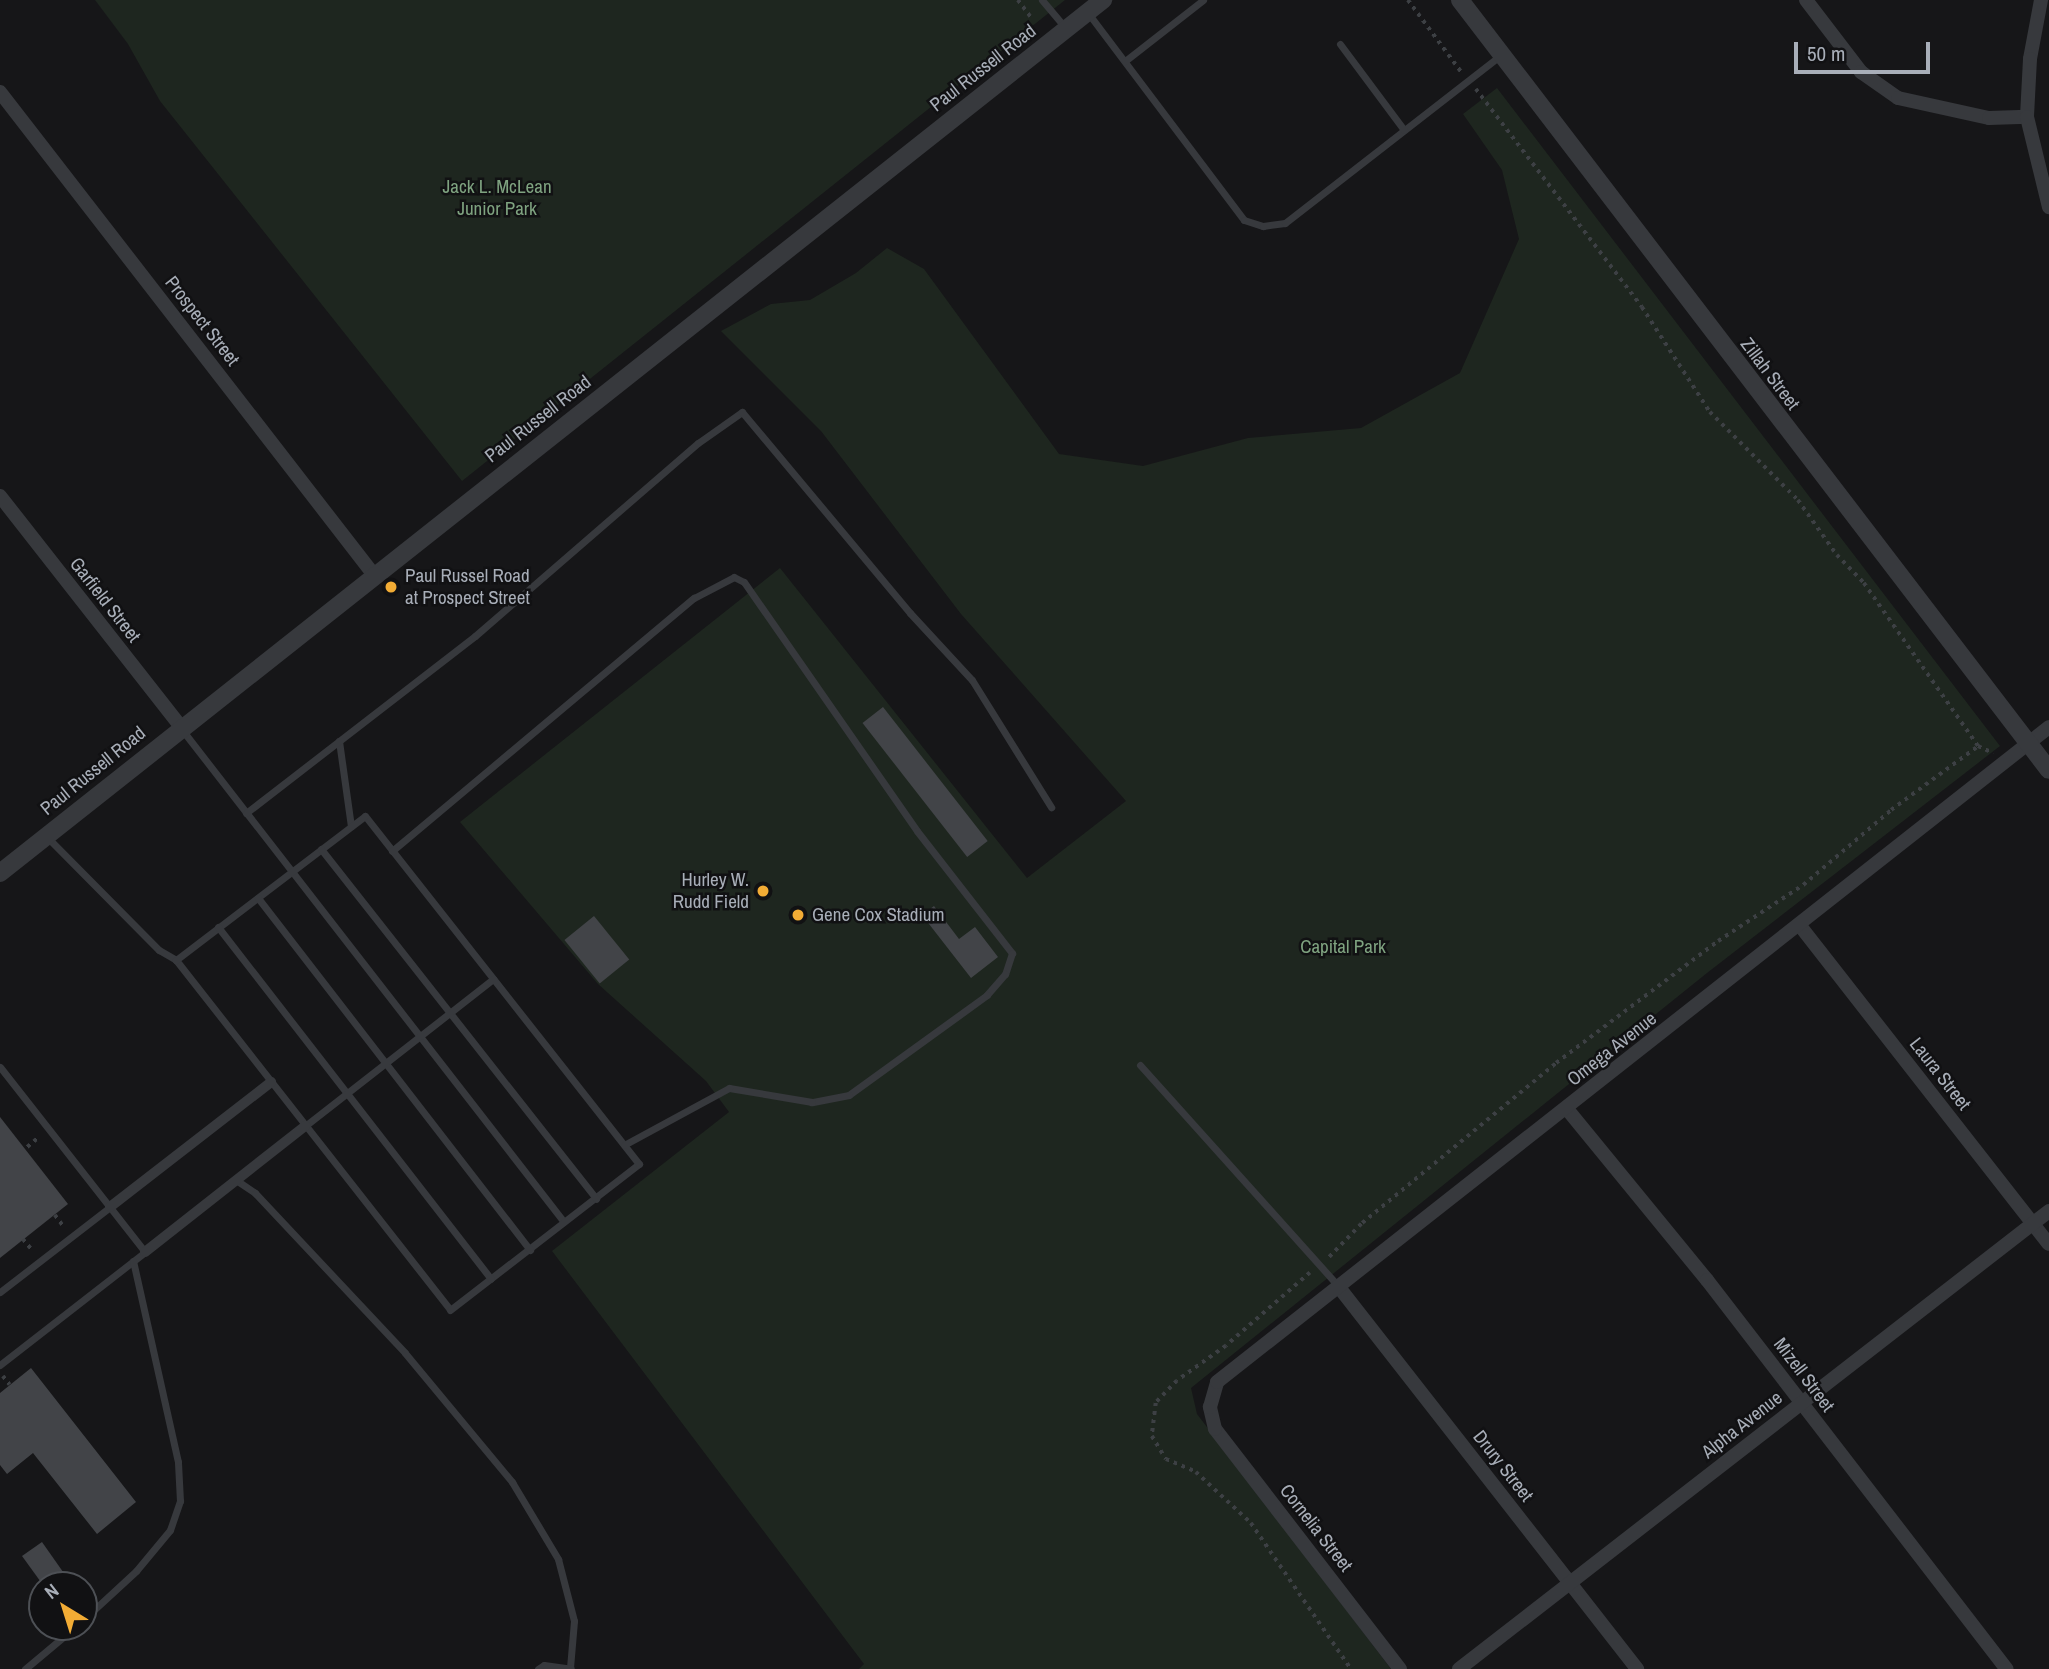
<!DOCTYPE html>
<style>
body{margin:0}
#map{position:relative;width:2049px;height:1669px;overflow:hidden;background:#161618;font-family:"Archivo Narrow",sans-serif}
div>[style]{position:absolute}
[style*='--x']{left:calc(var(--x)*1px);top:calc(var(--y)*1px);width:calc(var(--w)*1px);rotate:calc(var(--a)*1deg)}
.green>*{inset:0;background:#1e261f}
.building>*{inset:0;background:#424448;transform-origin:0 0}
.path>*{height:3.5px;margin-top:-1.75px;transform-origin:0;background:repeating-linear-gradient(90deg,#3d4044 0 3.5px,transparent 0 8.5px)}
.service>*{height:7px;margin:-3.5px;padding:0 3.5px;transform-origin:3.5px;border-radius:3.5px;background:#37393d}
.pedestrian>*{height:10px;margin:-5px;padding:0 5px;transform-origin:5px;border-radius:5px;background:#37393d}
.minor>*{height:14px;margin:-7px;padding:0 7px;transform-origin:7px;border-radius:7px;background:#37393d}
.tertiary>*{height:18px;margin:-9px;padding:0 9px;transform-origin:9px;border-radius:9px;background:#37393d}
.dots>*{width:19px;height:19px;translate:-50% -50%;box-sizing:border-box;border:4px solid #111113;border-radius:50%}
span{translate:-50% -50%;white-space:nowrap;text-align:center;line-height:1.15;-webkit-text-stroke:5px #111113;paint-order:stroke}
.street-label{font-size:19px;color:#a8aeb8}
.park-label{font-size:19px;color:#7fa380}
.poi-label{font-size:19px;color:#a8aeb8}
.left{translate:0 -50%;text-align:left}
.right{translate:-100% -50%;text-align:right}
.north{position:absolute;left:28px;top:1571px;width:70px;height:70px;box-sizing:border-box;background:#111113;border:2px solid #4d5055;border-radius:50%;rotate:322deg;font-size:19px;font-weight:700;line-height:28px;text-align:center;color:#a8aeb8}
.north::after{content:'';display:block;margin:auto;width:24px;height:32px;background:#f2ac35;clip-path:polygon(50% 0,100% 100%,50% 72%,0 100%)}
.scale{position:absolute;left:1794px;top:42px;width:136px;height:32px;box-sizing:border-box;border:4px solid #a8aeb8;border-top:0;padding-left:9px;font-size:21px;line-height:24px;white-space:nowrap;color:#a8aeb8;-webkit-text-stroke:5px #111113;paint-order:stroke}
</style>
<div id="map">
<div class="green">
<div style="clip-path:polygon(95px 0,1065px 0,462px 481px,160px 101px,128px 44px)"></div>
<div style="clip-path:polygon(1497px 88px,2000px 746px,1707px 973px,1191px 1388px,1197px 1414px,1391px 1669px,859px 1669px,864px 1664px,552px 1251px,729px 1112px,706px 1081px,598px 984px,460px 822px,780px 568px,1027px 878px,1126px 801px,961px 614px,821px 431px,721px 331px,771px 304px,810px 300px,856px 273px,887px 248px,924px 269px,1059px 454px,1143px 466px,1248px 438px,1361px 428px,1460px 373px,1519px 239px,1502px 170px,1463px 114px)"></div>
</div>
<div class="building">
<div style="left:883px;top:707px;width:170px;height:26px;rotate:52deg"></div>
<div style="clip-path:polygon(934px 906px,959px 939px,975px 927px,998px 957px,971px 978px,922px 915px)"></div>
<div style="left:594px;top:916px;width:56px;height:38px;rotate:51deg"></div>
<div style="clip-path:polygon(0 1117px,68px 1204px,0 1258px)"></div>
<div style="clip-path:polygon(31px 1368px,136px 1502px,97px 1534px,33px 1453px,7px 1474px,0 1465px,0 1393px)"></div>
<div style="clip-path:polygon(42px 1542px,68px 1579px,61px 1585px,43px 1585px,22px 1556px)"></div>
</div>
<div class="path">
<div style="--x:1018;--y:0;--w:25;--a:53"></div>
<div style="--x:1408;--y:0;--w:91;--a:53.5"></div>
<div style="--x:1476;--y:89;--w:274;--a:52.7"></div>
<div style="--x:1642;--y:307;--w:125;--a:57.1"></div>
<div style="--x:1710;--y:412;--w:124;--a:45"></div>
<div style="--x:1798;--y:500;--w:67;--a:54.7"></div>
<div style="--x:1837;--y:555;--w:39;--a:46"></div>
<div style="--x:1864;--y:583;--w:199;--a:55"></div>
<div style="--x:1978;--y:746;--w:17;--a:25"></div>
<div style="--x:27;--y:1147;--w:16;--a:-40"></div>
<div style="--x:55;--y:1215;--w:15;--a:53"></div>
<div style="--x:23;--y:1239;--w:16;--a:50"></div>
<div style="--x:1329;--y:1257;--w:47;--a:-45.9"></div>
<div style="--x:1362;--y:1223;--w:251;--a:-39.5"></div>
<div style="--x:1556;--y:1063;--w:203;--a:-37"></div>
<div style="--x:1718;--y:941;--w:102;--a:-33.4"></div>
<div style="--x:1803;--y:885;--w:116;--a:-40.4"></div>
<div style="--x:1891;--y:810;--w:108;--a:-36.3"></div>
<div style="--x:1310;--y:1273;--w:111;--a:139"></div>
<div style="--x:1226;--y:1346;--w:60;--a:144.5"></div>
<div style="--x:1177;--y:1381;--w:30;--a:134"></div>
<div style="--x:1156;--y:1403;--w:33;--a:97"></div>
<div style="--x:1152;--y:1436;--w:27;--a:59"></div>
<div style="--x:1166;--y:1459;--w:33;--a:23"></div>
<div style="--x:1196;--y:1472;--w:75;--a:42.8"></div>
<div style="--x:1251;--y:1523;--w:177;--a:55.6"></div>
<div style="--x:3;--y:1376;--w:11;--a:52"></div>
</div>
<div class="service">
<div style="--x:1042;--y:0;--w:38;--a:50"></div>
<div style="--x:1088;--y:13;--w:259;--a:53"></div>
<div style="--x:1244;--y:220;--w:20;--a:18"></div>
<div style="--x:1263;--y:226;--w:22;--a:-8"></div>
<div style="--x:1285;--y:223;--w:274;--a:-37.9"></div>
<div style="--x:1340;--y:44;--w:107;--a:53.3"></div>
<div style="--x:1125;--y:61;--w:99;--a:-38"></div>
<div style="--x:183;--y:731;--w:621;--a:52.19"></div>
<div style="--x:339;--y:741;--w:86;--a:82"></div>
<div style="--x:246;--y:813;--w:289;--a:-37.7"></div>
<div style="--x:475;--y:636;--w:295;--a:-40.9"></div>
<div style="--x:698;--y:443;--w:54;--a:-35.2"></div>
<div style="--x:742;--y:412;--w:262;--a:50.1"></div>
<div style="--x:910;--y:613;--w:91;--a:47.2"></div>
<div style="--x:972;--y:680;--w:150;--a:58.1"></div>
<div style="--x:47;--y:837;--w:159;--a:45.3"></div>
<div style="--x:159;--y:950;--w:20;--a:30"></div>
<div style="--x:176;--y:960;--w:444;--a:51.9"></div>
<div style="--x:450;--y:1310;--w:239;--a:-37.7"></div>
<div style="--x:639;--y:1164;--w:443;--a:-128.2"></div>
<div style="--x:365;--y:816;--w:238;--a:142.7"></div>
<div style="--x:321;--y:849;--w:445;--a:51.8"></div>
<div style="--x:392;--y:851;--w:394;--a:-40"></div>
<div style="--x:694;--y:598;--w:45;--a:-27.7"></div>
<div style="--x:734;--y:577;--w:11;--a:27"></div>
<div style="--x:744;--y:582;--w:303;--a:55.2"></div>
<div style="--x:917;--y:831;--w:155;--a:52.1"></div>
<div style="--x:1012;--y:953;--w:22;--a:108"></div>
<div style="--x:1005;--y:974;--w:28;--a:131"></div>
<div style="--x:987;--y:995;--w:170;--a:144.1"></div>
<div style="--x:849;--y:1095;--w:38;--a:169"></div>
<div style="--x:812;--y:1102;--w:84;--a:-170.4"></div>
<div style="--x:729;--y:1088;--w:119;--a:151.5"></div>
<div style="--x:258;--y:898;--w:445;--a:52.3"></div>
<div style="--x:218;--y:927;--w:445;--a:52.2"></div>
<div style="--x:1140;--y:1065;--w:297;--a:48.1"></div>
<div style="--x:0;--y:1067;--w:235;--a:51.9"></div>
<div style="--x:145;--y:1252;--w:184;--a:142.1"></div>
<div style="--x:305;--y:1126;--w:239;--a:-38"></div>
<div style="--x:236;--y:1180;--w:23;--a:34"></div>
<div style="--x:255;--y:1193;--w:219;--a:46.8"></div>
<div style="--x:405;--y:1353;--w:168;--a:50.3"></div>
<div style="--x:512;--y:1482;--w:90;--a:59.1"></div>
<div style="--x:558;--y:1559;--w:64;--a:75.5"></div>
<div style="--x:574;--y:1621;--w:47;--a:94.9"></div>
<div style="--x:0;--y:1292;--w:139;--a:-37.7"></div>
<div style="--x:84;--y:1619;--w:71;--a:-42.7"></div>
<div style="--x:136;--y:1571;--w:53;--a:-50.3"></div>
<div style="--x:170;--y:1530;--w:31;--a:-71"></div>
<div style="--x:180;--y:1501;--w:39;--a:-93"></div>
<div style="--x:178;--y:1462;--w:206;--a:-102.6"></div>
<div style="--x:25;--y:1669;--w:65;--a:-40"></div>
<div style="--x:538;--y:1669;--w:7;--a:-34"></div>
<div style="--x:544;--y:1665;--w:27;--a:8"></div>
</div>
<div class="pedestrian">
<div style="--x:110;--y:1207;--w:204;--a:-37.8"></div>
<div style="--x:145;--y:1252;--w:204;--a:-38.2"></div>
</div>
<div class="minor">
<div style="--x:1806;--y:0;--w:91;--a:52.6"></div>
<div style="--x:1861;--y:72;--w:45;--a:35.1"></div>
<div style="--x:1898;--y:98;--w:93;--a:12.4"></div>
<div style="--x:1989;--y:118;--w:38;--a:-2"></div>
<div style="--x:2041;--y:0;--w:60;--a:100.6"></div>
<div style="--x:2030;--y:59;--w:58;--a:93"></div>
<div style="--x:2027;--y:117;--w:93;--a:76.3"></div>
<div style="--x:0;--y:92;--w:611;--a:52.25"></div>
<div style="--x:0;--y:496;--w:293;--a:51.9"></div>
<div style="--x:1801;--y:927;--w:402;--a:52"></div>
<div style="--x:1567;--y:1109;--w:221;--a:50.7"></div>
<div style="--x:1707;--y:1280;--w:491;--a:52.4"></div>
<div style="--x:1338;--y:1286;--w:486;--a:52"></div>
<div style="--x:1400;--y:1669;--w:303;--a:-127.6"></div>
<div style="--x:1215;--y:1429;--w:23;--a:-103"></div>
<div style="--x:1210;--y:1407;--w:26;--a:-74"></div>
<div style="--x:1217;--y:1382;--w:1059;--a:-38.21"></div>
<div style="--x:1459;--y:1669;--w:747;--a:-37.82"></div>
</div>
<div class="tertiary">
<div style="--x:1460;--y:0;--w:969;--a:52.59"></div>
<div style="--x:0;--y:873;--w:1407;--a:-38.36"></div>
</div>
<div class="dots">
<div style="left:391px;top:587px;background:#f2ac35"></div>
<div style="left:763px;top:891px;background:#f2ac35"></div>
<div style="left:798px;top:915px;background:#f2ac35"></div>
</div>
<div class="street-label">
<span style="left:983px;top:68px;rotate:-38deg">Paul Russell Road</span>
<span style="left:202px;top:321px;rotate:52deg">Prospect Street</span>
<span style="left:1770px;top:374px;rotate:53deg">Zillah Street</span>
<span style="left:538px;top:419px;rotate:-38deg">Paul Russell Road</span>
<span style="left:105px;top:600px;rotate:52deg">Garfield Street</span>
<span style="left:93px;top:771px;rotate:-39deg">Paul Russell Road</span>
<span style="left:1612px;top:1049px;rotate:-38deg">Omega Avenue</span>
<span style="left:1940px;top:1074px;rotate:52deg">Laura Street</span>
<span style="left:1804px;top:1375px;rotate:53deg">Mizell Street</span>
<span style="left:1742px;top:1425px;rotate:-38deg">Alpha Avenue</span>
<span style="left:1503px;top:1466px;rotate:52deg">Drury Street</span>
<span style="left:1316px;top:1528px;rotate:52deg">Cornelia Street</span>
</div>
<div class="park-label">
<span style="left:497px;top:198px">Jack L. McLean<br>Junior Park</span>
<span style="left:1343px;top:947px">Capital Park</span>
</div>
<div class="poi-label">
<span class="left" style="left:405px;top:587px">Paul Russel Road<br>at Prospect Street</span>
<span class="right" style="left:749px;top:891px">Hurley W.<br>Rudd Field</span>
<span class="left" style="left:812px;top:915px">Gene Cox Stadium</span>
</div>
<div class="north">N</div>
<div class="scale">50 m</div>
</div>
